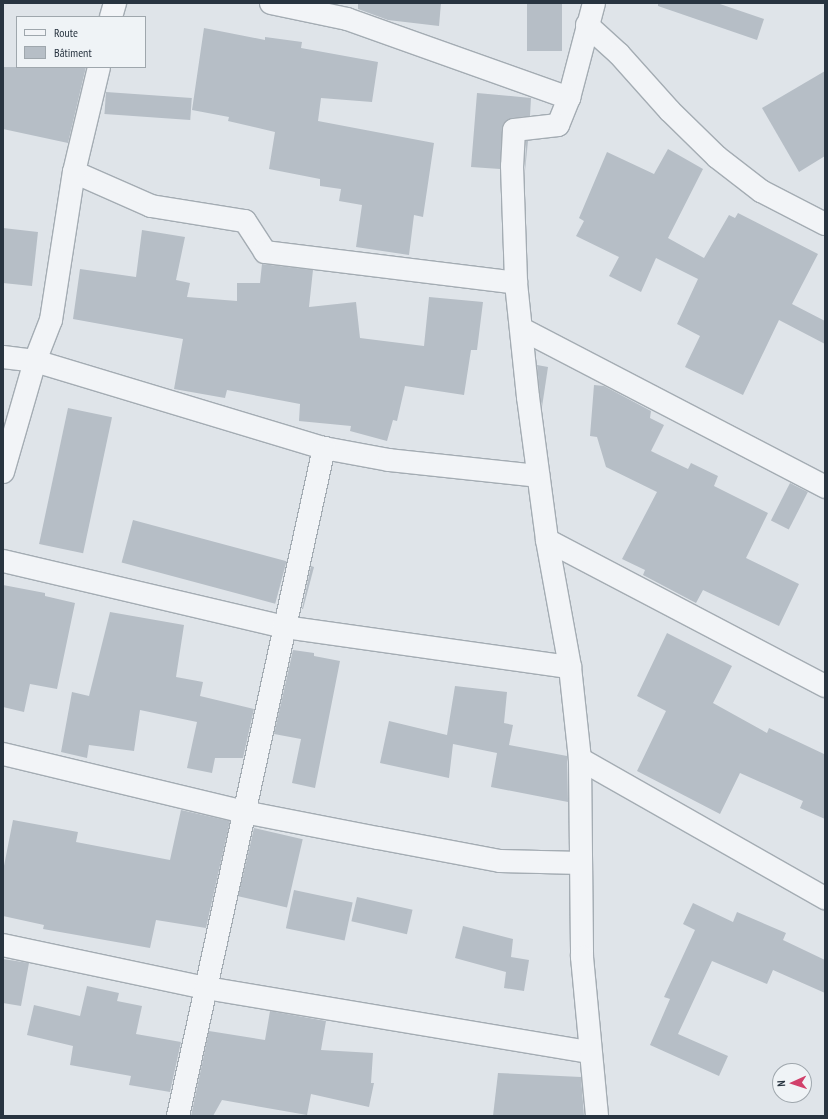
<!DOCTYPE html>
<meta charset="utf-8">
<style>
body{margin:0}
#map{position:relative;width:828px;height:1119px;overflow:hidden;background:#dfe4e9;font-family:"PT Sans Narrow",sans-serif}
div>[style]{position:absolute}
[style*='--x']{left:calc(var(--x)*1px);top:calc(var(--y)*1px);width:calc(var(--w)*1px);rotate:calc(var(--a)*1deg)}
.building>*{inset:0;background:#b6bec6;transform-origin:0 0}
.roads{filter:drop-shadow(1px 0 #a4acb3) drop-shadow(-1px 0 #a4acb3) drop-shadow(0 1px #a4acb3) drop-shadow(0 -1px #a4acb3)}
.minor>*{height:22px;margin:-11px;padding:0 11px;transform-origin:11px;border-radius:11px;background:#f2f4f7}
.tertiary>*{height:22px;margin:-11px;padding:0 11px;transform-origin:11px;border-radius:11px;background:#f2f4f7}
span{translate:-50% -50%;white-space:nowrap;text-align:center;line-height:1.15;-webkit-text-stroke:3px #eff3f6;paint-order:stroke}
.frame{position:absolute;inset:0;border:4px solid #283440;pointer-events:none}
.legend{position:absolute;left:16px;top:16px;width:130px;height:52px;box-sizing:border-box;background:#eff3f6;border:1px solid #9fa7ad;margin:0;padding:5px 7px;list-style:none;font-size:12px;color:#283440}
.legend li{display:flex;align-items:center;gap:8px;height:20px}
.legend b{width:20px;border:1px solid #9fa7ad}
.north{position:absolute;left:772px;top:1063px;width:40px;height:40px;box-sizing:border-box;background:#eff3f6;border:1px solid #9fa7ad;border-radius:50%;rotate:267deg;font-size:11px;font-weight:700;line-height:16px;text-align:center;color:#283440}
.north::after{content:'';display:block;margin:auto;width:14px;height:18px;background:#d1416b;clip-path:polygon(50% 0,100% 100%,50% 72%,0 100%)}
</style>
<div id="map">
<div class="building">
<div style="clip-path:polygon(358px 3px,441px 3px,439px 26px,388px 20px,358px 9px)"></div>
<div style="left:527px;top:3px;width:35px;height:48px"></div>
<div style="clip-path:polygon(658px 3px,717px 3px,764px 19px,757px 40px,658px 6px)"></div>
<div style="clip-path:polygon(204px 28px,265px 40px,265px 37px,302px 42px,301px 48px,378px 62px,372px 102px,321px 98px,318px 121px,434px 143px,423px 217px,414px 215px,409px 255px,356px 247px,362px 205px,339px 201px,341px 189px,320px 186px,320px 179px,269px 169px,275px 132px,228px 121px,229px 117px,192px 110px)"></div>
<div style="clip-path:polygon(3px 67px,86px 67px,68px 143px,3px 129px)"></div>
<div style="clip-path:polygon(825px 71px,825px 156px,799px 172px,762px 108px)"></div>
<div style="left:106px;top:92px;width:86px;height:22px;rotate:4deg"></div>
<div style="clip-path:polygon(477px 93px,531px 98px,530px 116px,512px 118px,503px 124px,500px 169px,471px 167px)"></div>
<div style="clip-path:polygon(526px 141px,528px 141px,525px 171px,525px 166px)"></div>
<div style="clip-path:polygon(668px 149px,703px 169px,668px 238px,704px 258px,729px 215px,735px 218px,738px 213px,818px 254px,792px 304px,825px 321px,825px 344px,779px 320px,743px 395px,685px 367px,700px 336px,677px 324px,698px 279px,656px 258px,641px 292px,609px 276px,619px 257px,576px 236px,584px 221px,579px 218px,607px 152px,654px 174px)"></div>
<div style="clip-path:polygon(3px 228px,38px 232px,32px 286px,3px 283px)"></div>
<div style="clip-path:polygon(142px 230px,185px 237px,176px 280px,190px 283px,187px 297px,237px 301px,237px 283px,260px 283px,262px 264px,313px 270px,309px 307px,356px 302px,360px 338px,424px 346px,429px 297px,483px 302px,477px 350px,471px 350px,464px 395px,405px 386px,397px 421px,393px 420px,387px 441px,350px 431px,351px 426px,299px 421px,300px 404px,227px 390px,225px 398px,174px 389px,183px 339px,73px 319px,80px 269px,136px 277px)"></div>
<div style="clip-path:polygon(537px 365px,548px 367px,542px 407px,540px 396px)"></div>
<div style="clip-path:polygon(594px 385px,604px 386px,651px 411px,650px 418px,664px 425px,651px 451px,688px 469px,691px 463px,718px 476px,714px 486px,768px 513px,746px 558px,799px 584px,779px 626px,703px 590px,696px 603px,643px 575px,645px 570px,622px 559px,657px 492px,606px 467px,597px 437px,590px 436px)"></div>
<div style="left:68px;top:408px;width:45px;height:139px;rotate:12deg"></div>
<div style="left:790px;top:483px;width:20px;height:42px;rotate:27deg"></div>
<div style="left:133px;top:520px;width:159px;height:44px;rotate:15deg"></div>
<div style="clip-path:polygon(311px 566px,314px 567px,303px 609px,302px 609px)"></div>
<div style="clip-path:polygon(3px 585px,45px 593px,45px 596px,75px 603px,57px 689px,30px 684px,24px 712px,3px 707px)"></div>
<div style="clip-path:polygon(110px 612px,184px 625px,176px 677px,203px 682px,200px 696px,254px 709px,243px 758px,215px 758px,212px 773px,187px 768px,197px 722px,140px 710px,134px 751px,89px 745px,87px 758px,61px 752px,72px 692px,89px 696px)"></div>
<div style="clip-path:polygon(667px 633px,732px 666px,713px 703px,767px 733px,769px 728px,824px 754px,825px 752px,825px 819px,800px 808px,803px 801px,740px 773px,720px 814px,637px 771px,666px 711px,637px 696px)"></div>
<div style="clip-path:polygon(293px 650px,314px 653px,314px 656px,340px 661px,315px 788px,292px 783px,301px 739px,274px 734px)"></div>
<div style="clip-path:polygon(455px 686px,507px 692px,504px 723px,513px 725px,509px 745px,567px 756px,568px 802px,491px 787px,497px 753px,453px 744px,449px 778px,380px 763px,389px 721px,447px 735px)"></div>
<div style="clip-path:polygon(181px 810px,230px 821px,206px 928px,156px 920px,150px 948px,43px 929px,44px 925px,3px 916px,3px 871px,13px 820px,78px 832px,76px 842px,170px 860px)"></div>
<div style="left:254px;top:828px;width:50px;height:70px;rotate:13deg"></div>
<div style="left:294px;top:890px;width:60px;height:39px;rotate:12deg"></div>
<div style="left:357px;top:897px;width:57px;height:25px;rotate:13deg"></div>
<div style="clip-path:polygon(693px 903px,733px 922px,737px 912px,786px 933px,783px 940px,825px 960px,825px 993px,773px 970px,767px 984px,712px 961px,678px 1034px,728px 1056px,719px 1076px,650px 1045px,670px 999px,664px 997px,695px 930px,683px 924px)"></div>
<div style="clip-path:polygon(463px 926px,513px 939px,511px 957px,529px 960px,524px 991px,504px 988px,506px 972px,455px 958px)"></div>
<div style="clip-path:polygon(3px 959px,29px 963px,21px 1006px,3px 1003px)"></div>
<div style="clip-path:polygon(87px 986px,119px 993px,117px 1001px,142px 1006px,136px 1034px,181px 1042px,170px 1092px,129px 1085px,131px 1076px,70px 1065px,73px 1046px,27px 1035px,34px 1005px,80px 1016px)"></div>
<div style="clip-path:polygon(270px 1011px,326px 1021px,321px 1050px,373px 1053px,371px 1083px,374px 1083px,369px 1107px,311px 1094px,307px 1115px,222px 1100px,213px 1116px,191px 1116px,209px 1031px,265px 1040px)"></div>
<div style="clip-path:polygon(498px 1073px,581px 1077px,584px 1116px,493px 1116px)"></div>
</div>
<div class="roads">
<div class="minor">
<div style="--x:271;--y:3;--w:78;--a:11.9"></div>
<div style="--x:347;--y:19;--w:236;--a:19.6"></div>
<div style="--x:111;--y:17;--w:15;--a:-74"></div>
<div style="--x:587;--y:25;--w:43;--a:42.2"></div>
<div style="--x:619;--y:54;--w:76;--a:48.2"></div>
<div style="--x:670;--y:111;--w:66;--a:44.4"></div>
<div style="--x:717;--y:157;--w:56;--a:37.7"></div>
<div style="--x:761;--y:191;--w:72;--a:27.3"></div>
<div style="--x:74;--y:172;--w:84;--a:23.8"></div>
<div style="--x:151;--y:206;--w:95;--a:9.1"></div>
<div style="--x:245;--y:221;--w:37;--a:57"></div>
<div style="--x:265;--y:252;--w:253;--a:7"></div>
<div style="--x:522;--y:329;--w:342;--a:27.5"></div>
<div style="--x:3;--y:357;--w:32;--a:7"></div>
<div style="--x:35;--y:361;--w:302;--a:16.8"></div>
<div style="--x:324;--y:448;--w:66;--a:10.5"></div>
<div style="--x:389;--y:460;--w:150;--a:6.1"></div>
<div style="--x:3;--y:472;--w:116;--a:-73.9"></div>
<div style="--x:35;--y:361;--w:44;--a:-68.7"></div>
<div style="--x:51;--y:320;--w:150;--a:-81.2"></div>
<div style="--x:74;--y:172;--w:108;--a:-76.6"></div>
<div style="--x:547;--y:540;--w:314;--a:27.7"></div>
<div style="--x:3;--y:561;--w:289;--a:13.2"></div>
<div style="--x:284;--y:627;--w:289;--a:8"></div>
<div style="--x:3;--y:754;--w:248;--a:13.5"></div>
<div style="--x:244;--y:812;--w:136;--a:11"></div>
<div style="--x:378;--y:838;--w:124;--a:10.7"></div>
<div style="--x:500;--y:861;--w:81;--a:1.4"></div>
<div style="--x:580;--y:759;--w:282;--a:29.6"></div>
<div style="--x:3;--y:945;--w:208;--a:12"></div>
<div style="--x:206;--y:988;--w:389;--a:9.5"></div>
<div style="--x:178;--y:1116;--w:684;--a:-77.67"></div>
</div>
<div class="tertiary">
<div style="--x:594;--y:3;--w:98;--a:104.7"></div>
<div style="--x:569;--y:98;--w:29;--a:112"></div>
<div style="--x:558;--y:125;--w:44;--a:173.5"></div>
<div style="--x:514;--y:130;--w:36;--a:93"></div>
<div style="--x:512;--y:166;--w:117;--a:88"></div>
<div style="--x:516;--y:283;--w:115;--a:84"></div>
<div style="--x:528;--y:397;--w:144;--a:82.4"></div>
<div style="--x:547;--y:540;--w:129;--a:79.7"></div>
<div style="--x:570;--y:667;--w:93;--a:83.8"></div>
<div style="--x:580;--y:759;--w:198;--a:89.4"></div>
<div style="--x:582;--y:957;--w:160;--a:84.6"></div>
</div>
</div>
<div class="frame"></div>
<ul class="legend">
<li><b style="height:5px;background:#f2f4f7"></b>Route</li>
<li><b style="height:11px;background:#b6bec6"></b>Bâtiment</li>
</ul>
<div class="north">N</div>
</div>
